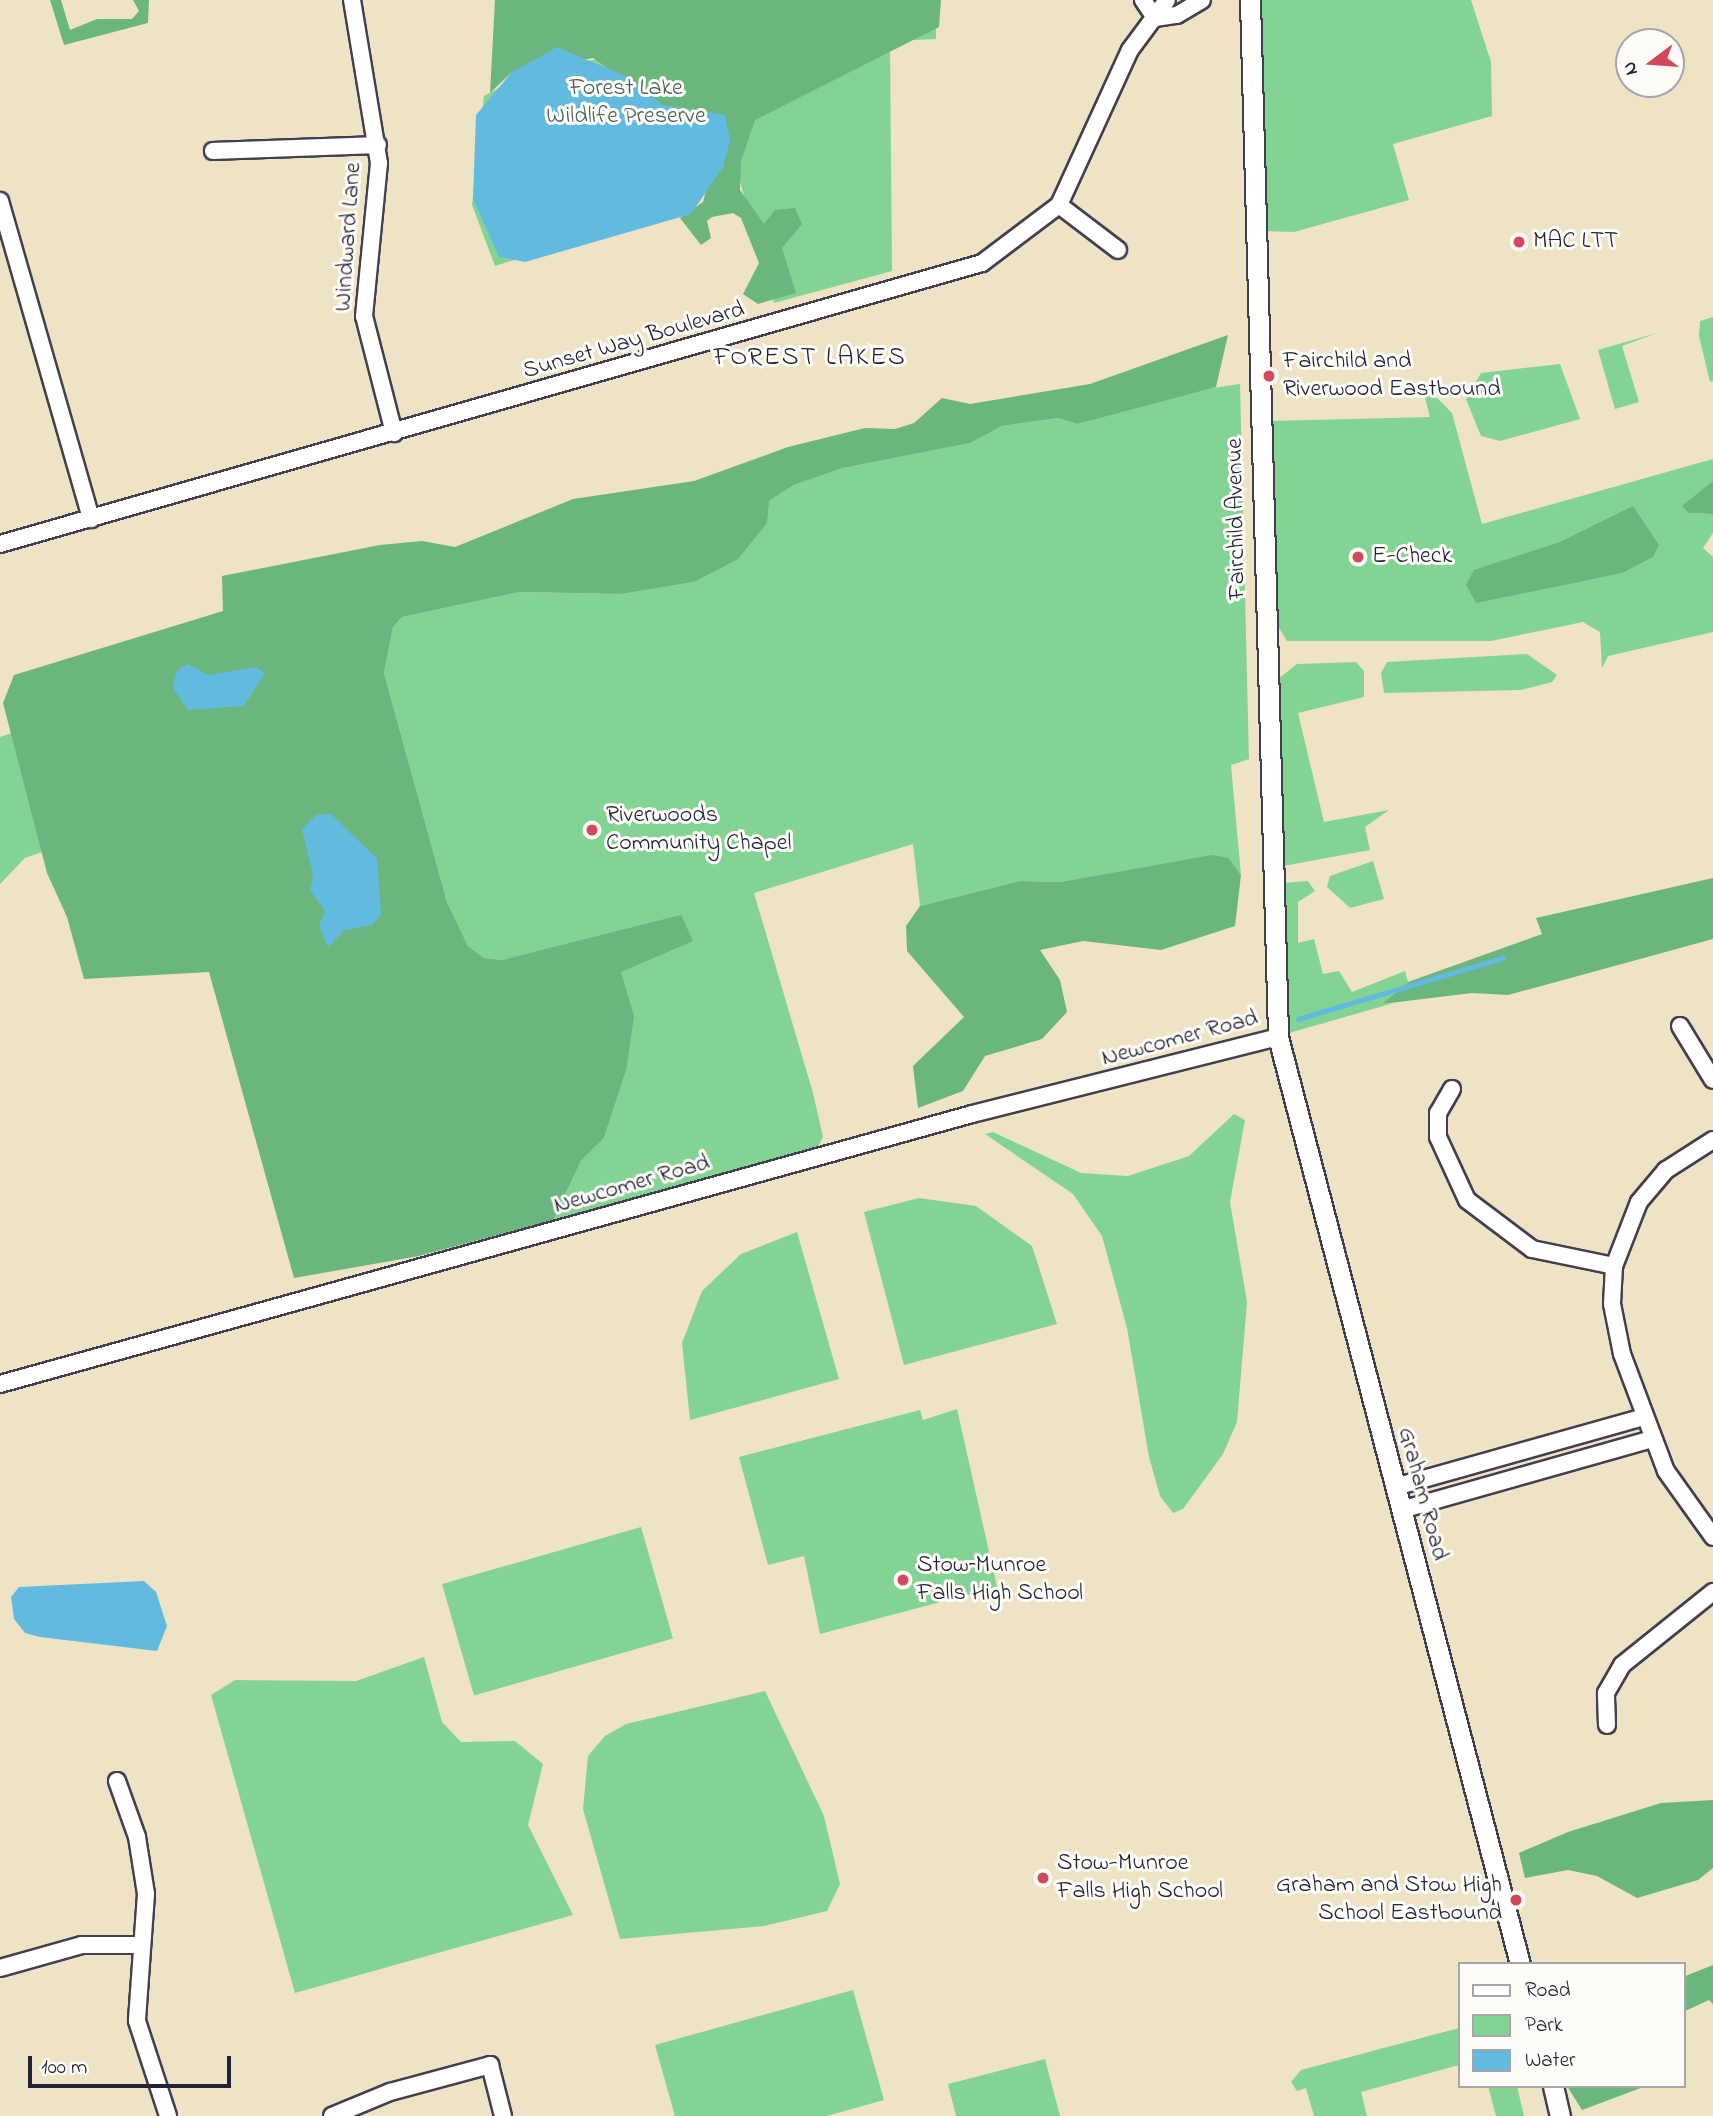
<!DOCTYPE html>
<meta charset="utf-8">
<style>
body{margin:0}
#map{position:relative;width:1713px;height:2116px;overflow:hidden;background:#efe3c5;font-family:"Indie Flower",sans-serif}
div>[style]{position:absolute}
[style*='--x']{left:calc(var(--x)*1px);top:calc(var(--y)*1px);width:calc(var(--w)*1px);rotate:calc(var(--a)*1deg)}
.green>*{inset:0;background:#83d494;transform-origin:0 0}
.forest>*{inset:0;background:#6ab67e}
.water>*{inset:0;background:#62bbdf}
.stream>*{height:4.5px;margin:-2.25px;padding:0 2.25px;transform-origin:2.25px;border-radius:2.25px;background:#62bbdf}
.roads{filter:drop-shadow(2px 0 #413f50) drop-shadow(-2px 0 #413f50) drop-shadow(0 2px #413f50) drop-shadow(0 -2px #413f50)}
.minor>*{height:16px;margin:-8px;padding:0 8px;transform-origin:8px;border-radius:8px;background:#fff}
.major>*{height:19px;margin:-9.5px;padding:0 9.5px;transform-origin:9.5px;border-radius:9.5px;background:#fff}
.dots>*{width:19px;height:19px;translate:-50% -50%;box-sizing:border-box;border:4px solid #fdfcf7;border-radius:50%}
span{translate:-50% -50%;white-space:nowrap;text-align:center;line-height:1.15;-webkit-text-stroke:6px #fdfcf7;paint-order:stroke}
.park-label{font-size:24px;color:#44605a}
.street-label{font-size:24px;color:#22223b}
.poi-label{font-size:24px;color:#22223b}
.left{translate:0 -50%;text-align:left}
.right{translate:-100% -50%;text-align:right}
.neighbourhood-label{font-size:26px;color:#22223b;letter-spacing:2px}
.legend{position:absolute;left:1458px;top:1962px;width:228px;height:126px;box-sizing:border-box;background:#fdfcf7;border:2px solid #a5a5ac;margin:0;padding:9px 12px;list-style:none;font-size:21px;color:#22223b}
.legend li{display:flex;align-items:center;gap:14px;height:35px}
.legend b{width:35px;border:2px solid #a5a5ac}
.north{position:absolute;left:1615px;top:28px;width:70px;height:70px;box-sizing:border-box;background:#fdfcf7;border:2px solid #a5a5ac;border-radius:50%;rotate:254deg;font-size:19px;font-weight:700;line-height:28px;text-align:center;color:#22223b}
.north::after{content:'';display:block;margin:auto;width:24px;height:32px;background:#d1495b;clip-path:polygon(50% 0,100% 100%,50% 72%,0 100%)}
.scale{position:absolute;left:28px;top:2056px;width:203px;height:32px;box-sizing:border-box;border:4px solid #22223b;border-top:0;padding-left:9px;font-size:21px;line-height:24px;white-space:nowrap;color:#22223b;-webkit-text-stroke:5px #fdfcf7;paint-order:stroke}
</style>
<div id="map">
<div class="green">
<div style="clip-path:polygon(936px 0,936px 39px,890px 41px,892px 271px,774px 303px,730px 146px,699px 203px,495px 266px,472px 205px,484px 96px,530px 71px)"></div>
<div style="clip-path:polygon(1261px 0,1471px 0,1491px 62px,1492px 116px,1393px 144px,1409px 200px,1294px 232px,1264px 231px)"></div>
<div style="clip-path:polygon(1713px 317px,1713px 381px,1710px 382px,1699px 336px,1700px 321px)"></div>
<div style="clip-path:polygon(1657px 333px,1622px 346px,1639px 402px,1615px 409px,1598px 350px)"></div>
<div style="clip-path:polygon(1560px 364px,1580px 419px,1500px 441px,1481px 436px,1466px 399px,1481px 373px)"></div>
<div style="clip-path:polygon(1240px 384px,1249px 759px,1231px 765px,1241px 875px,1229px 858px,1180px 861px,1060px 882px,1020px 881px,920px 906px,913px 844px,754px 893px,813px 1093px,823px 1137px,818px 1147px,553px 1220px,581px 1161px,604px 1138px,626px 1071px,606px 939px,502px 960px,484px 958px,468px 946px,447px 902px,384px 673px,393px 627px,402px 617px,520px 592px,622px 594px,694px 582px,769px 501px,794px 485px,843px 468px,969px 443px,1002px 426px,1058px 418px,1077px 424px,1192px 391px)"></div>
<div style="clip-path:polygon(1427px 388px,1452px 413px,1482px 524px,1713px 459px,1713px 481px,1689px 513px,1713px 514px,1713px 533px,1703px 548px,1713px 557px,1713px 632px,1608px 656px,1602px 668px,1600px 632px,1583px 622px,1491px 641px,1287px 641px,1276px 623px,1270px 421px,1430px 417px,1423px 390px)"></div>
<div style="clip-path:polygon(1527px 654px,1557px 675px,1552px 682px,1521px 690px,1384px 693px,1381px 673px,1387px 662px)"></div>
<div style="clip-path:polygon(1356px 662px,1364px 671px,1364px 697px,1298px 713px,1324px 822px,1389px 810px,1365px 827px,1370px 850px,1278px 867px,1278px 679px,1297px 664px)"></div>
<div style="clip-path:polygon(12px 733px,42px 852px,25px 858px,0 884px,0 737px)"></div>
<div style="clip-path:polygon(1373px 861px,1384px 899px,1350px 908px,1327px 887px,1330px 876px)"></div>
<div style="clip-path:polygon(1308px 881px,1315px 891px,1298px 902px,1298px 943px,1314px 939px,1323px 974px,1339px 971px,1352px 992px,1405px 971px,1408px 982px,1382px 1004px,1394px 1003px,1289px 1033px,1282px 883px)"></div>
<div style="clip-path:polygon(1234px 1114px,1245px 1120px,1230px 1202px,1247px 1302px,1237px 1422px,1223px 1454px,1183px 1509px,1173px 1513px,1160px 1496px,1149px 1457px,1127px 1328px,1102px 1236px,1073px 1194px,985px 1134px,993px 1132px,1081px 1173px,1128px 1176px,1189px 1156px)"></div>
<div style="clip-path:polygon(919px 1198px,976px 1206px,1032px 1246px,1057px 1324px,904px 1365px,864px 1212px)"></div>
<div style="clip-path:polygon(797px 1232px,839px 1379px,690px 1420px,682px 1343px,702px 1291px,741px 1254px)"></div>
<div style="clip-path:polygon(957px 1409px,997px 1587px,820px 1634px,804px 1556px,768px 1565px,739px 1457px,920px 1410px,923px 1420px)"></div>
<div style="left:641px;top:1527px;width:116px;height:207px;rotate:74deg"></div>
<div style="clip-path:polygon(424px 1657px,442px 1722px,461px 1742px,515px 1741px,543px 1764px,528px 1825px,573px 1915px,295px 1993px,211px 1695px,235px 1680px,356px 1681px)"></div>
<div style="clip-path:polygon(765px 1691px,824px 1816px,840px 1884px,827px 1911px,764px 1926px,620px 1939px,583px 1809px,588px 1756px,605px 1736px,626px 1724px)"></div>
<div style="clip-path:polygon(853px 1990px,884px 2100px,827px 2116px,675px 2116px,655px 2045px)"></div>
<div style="clip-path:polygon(1459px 2028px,1459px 2065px,1361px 2092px,1367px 2116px,1314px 2116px,1306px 2088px,1297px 2091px,1291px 2082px,1301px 2070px)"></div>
<div style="clip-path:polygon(1045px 2059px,1060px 2116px,956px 2116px,948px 2084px)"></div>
<div style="clip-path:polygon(1488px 2086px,1517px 2086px,1524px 2116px,1496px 2116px)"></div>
</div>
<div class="forest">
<div style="clip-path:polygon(50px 0,61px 0,70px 30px,97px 19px,132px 19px,139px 11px,133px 0,149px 0,148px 23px,64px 45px)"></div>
<div style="clip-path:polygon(495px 0,941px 0,939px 27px,755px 120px,741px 161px,740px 190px,764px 224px,775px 210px,795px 208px,802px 224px,782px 248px,796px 293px,758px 304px,743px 294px,759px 263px,741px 218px,733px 213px,712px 217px,707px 221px,711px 238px,701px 245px,680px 218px,703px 202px,708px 183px,723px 167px,725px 115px,662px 105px,593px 58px,511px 73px,490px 93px)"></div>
<div style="clip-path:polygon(1228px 335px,1216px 387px,1077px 424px,1058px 418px,1002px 426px,970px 443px,843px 468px,794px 485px,769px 501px,767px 523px,738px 559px,694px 582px,622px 594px,520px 592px,402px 617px,393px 627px,384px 673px,447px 902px,468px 946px,484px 958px,502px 960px,681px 915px,693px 941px,621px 972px,634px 1016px,626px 1071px,604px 1138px,581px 1161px,553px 1220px,419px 1256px,294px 1278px,209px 972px,84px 979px,67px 917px,47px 873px,3px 703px,14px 675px,223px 611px,222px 576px,380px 545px,422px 541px,455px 547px,573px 499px,694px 481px,788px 447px,865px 428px,895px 429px,914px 423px,942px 398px,970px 404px,1090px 384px)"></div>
<div style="clip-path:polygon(1713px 481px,1713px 514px,1689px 513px,1682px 506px)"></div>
<div style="clip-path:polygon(1633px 506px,1659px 545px,1653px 557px,1622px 573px,1476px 603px,1466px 585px,1474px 570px,1560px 542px)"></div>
<div style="clip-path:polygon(1212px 855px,1229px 858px,1241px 875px,1235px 926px,1161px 950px,1083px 941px,1040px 950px,1060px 980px,1067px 1012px,1042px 1039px,985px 1056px,963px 1091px,918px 1108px,913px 1066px,964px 1017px,907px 951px,906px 926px,920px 906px,1020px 881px,1060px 882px)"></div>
<div style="clip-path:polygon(1713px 878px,1713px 939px,1508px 995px,1472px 993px,1382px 1004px,1408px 982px,1542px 934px,1536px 918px)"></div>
<div style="clip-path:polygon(1713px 1800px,1713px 1868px,1698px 1880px,1637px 1898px,1597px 1876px,1568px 1870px,1525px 1878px,1519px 1853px,1568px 1832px,1661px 1803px)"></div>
<div style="clip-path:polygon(1713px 1965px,1713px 2004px,1709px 2000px,1683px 2012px,1683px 1977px)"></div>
<div style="clip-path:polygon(1567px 2086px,1646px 2086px,1582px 2110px)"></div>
</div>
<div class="water">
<div style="clip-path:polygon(557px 47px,630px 78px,662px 105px,725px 115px,730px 140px,723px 167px,691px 214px,525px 262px,499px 257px,473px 199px,476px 115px,511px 73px)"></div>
<div style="clip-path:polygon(187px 664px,209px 675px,256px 667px,265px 673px,244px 706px,188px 710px,173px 688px,176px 672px)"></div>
<div style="clip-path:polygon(331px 814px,377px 859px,381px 914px,372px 925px,345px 930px,328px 947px,319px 926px,325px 911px,310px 890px,313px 875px,302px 829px,316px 815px)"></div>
<div style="clip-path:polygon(144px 1581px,156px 1592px,167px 1626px,157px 1651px,40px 1637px,25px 1633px,14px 1619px,11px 1597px,19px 1587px)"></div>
</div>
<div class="stream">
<div style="--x:1298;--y:1019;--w:214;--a:-16.6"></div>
</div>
<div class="roads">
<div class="minor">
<div style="--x:352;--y:0;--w:165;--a:80.6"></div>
<div style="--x:379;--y:163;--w:154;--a:95.6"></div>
<div style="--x:364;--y:316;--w:121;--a:75.6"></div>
<div style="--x:1143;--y:0;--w:22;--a:56"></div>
<div style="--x:1155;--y:18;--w:22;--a:-8"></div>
<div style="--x:1177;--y:15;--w:29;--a:-31"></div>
<div style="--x:213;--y:151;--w:165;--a:-2.1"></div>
<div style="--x:0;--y:201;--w:331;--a:74"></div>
<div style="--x:1059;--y:205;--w:74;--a:37.3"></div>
<div style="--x:0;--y:544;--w:1021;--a:-15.97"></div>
<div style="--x:982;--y:263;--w:96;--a:-37"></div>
<div style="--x:1059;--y:205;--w:170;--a:-65.4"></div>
<div style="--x:1130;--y:50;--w:62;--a:-53.5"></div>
<div style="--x:1680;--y:1026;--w:63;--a:58.6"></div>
<div style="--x:1452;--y:1089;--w:28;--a:120"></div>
<div style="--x:1438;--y:1113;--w:24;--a:90"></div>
<div style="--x:1438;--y:1137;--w:69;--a:65.3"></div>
<div style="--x:1467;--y:1200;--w:81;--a:37"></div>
<div style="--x:1532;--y:1249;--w:84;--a:11.7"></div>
<div style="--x:1713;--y:1140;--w:56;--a:147.4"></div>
<div style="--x:1666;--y:1170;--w:42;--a:130.2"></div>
<div style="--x:1639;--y:1202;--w:69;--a:111.3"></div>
<div style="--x:1614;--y:1266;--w:38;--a:93"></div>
<div style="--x:1612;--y:1304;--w:51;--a:78.7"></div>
<div style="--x:1622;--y:1354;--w:125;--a:69.4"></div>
<div style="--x:1666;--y:1471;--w:81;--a:54.5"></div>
<div style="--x:0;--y:1384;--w:1009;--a:-15.52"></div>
<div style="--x:972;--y:1114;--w:316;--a:-14.1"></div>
<div style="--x:1395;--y:1487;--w:259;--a:-15.7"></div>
<div style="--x:1401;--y:1510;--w:261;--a:-15.8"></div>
<div style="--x:1607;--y:1725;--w:32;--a:-92"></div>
<div style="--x:1606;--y:1693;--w:32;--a:-60"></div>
<div style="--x:1622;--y:1665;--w:117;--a:-38.7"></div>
<div style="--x:117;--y:1781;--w:59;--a:70.3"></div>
<div style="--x:137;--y:1837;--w:58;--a:81"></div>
<div style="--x:146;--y:1894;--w:127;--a:94.1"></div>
<div style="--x:137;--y:2021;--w:100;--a:71.9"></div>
<div style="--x:0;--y:1968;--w:85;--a:-15.7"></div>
<div style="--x:82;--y:1945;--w:60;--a:0"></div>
<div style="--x:332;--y:2116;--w:63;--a:-22.5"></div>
<div style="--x:390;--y:2092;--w:104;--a:-15.1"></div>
<div style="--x:490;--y:2065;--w:53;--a:75.7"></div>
</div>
<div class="major">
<div style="--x:1250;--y:0;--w:1037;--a:88.45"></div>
<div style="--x:1278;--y:1037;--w:958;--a:75.37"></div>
<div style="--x:1553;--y:2086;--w:31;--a:77"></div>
</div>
</div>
<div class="dots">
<div style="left:1519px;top:242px;background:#d1495b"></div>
<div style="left:1269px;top:376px;background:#d1495b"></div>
<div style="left:1358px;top:557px;background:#d1495b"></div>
<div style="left:592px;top:830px;background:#d1495b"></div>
<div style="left:903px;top:1580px;background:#d1495b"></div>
<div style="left:1043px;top:1878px;background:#d1495b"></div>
<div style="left:1516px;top:1900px;background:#d1495b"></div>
</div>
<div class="park-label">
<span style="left:626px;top:103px">Forest Lake<br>Wildlife Preserve</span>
</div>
<div class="street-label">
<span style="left:349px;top:237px;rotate:-86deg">Windward Lane</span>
<span style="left:634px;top:341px;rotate:-16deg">Sunset Way Boulevard</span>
<span style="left:1237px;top:519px;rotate:-91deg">Fairchild Avenue</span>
<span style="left:1180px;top:1039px;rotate:-15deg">Newcomer Road</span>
<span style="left:632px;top:1185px;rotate:-16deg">Newcomer Road</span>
<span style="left:1422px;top:1494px;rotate:75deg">Graham Road</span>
</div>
<div class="poi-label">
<span class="left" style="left:1533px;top:242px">MAC LTT</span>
<span class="left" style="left:1283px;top:376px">Fairchild and<br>Riverwood Eastbound</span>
<span class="left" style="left:1372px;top:557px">E-Check</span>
<span class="left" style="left:606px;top:830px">Riverwoods<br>Community Chapel</span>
<span class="left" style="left:917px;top:1580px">Stow–Munroe<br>Falls High School</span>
<span class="left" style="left:1057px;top:1878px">Stow-Munroe<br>Falls High School</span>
<span class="right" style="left:1502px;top:1900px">Graham and Stow High<br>School Eastbound</span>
</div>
<div class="neighbourhood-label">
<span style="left:810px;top:359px">FOREST LAKES</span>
</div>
<ul class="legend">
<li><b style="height:9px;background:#fff"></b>Road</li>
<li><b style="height:19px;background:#83d494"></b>Park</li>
<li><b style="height:19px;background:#62bbdf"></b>Water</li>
</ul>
<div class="north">N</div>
<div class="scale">100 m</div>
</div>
